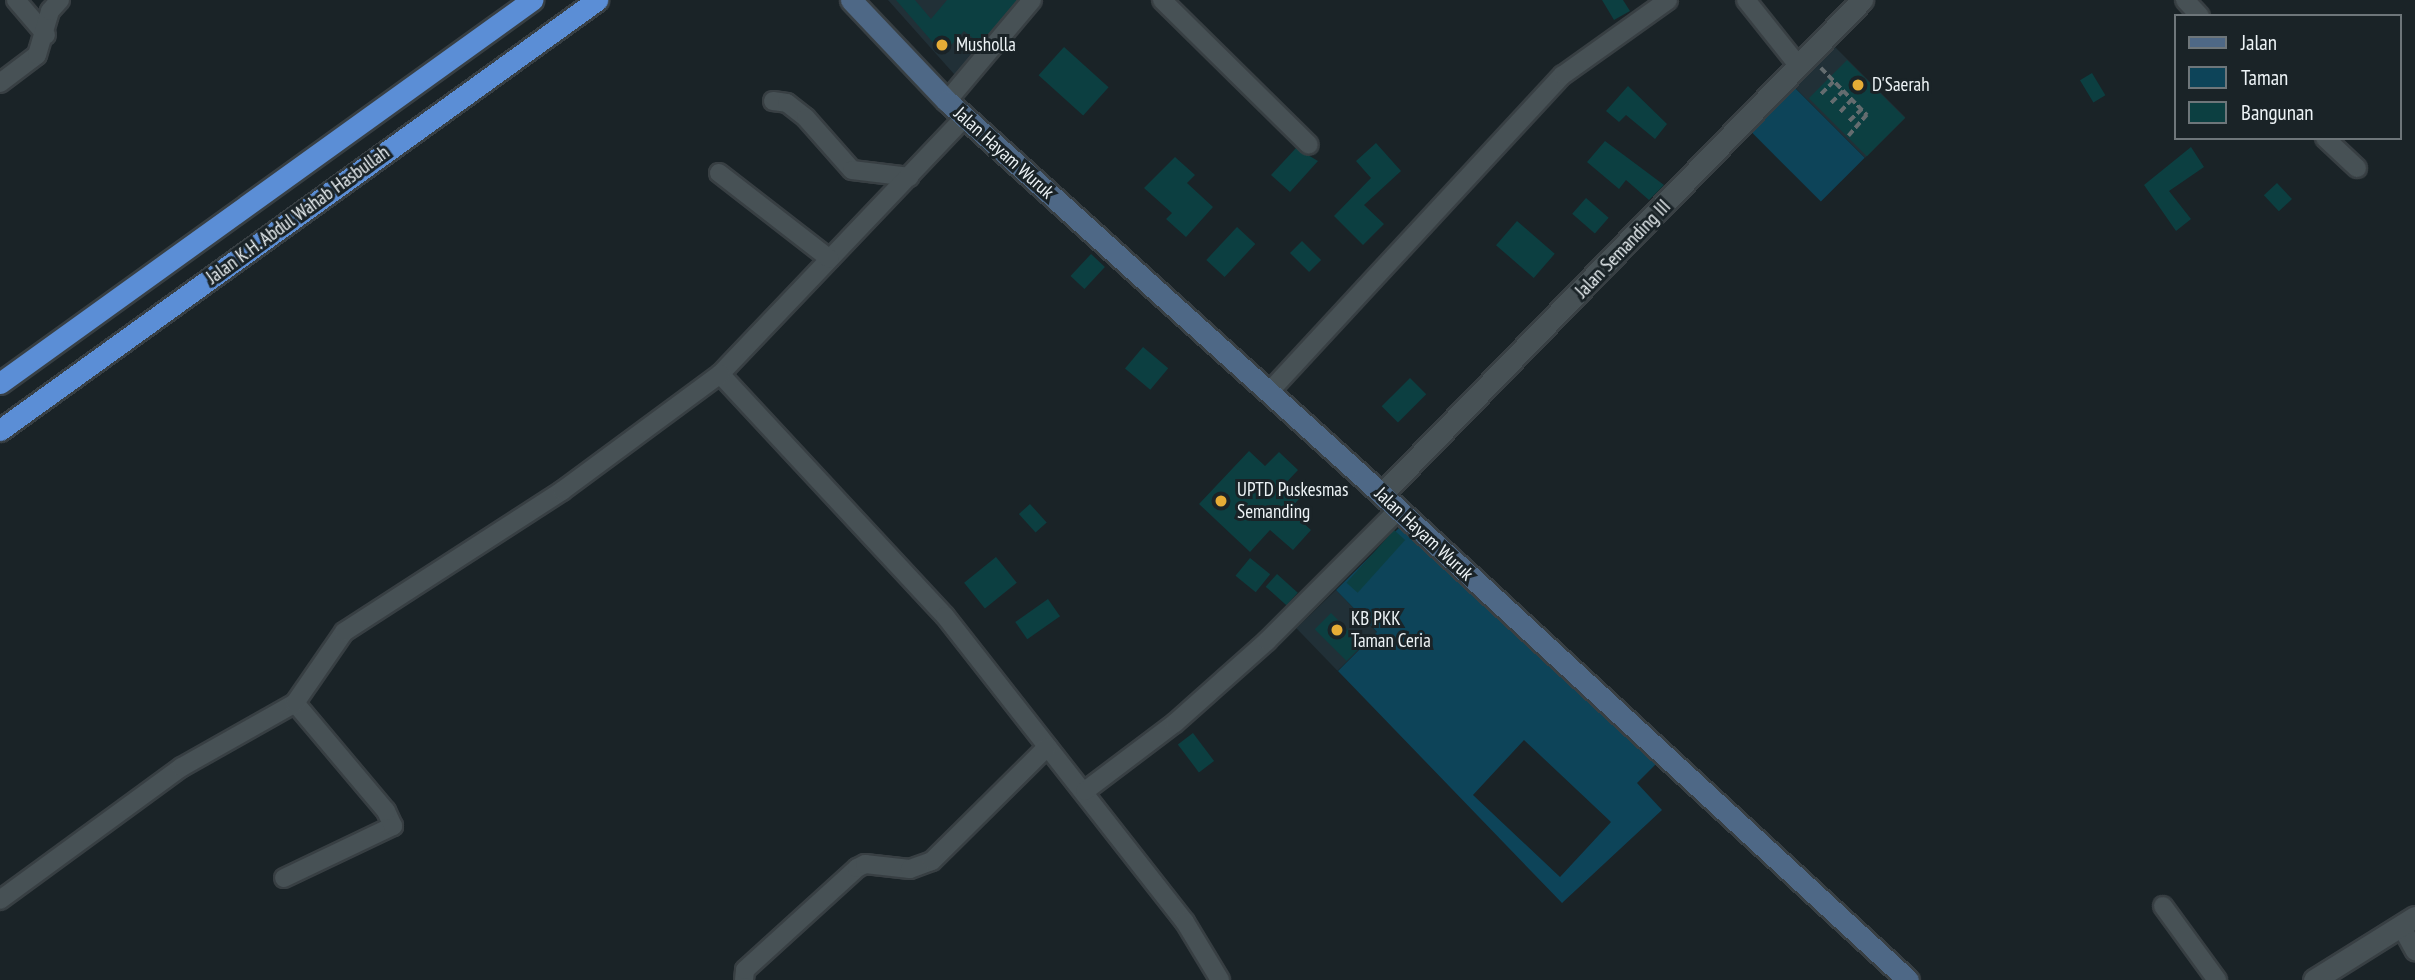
<!DOCTYPE html>
<style>
body{margin:0}
#map{position:relative;width:2415px;height:980px;overflow:hidden;background:#1a2327;font-family:"PT Sans Narrow",sans-serif}
div>[style]{position:absolute}
[style*='--x']{left:calc(var(--x)*1px);top:calc(var(--y)*1px);width:calc(var(--w)*1px);rotate:calc(var(--a)*1deg)}
.built>*{inset:0;background:#213037;transform-origin:0 0}
.green>*{inset:0;background:#0d4459;transform-origin:0 0}
.building>*{inset:0;background:#0c3f41;transform-origin:0 0}
.path>*{height:3.5px;margin-top:-1.75px;transform-origin:0;background:repeating-linear-gradient(90deg,#646c6f 0 7px,transparent 0 10.5px)}
.roads{filter:drop-shadow(2px 0 #383f43) drop-shadow(-2px 0 #383f43) drop-shadow(0 2px #383f43) drop-shadow(0 -2px #383f43)}
.minor>*{height:18px;margin:-9px;padding:0 9px;transform-origin:9px;border-radius:9px;background:#475155}
.tertiary>*{height:21px;margin:-10.5px;padding:0 10.5px;transform-origin:10.5px;border-radius:10.5px;background:#475155}
.secondary>*{height:21px;margin:-10.5px;padding:0 10.5px;transform-origin:10.5px;border-radius:10.5px;background:#4e6886}
.trunk>*{height:21px;margin:-10.5px;padding:0 10.5px;transform-origin:10.5px;border-radius:10.5px;background:#5b8ed6}
.dots>*{width:19px;height:19px;translate:-50% -50%;box-sizing:border-box;border:4px solid #1a2327;border-radius:50%}
span{translate:-50% -50%;white-space:nowrap;text-align:center;line-height:1.15;-webkit-text-stroke:6px #1a2327;paint-order:stroke}
.poi-label{font-size:19px;color:#edf3f6}
.left{translate:0 -50%;text-align:left}
.street-label{font-size:19px;color:#edf3f6}
.legend{position:absolute;left:2174px;top:14px;width:228px;height:126px;box-sizing:border-box;background:#1a2327;border:2px solid #6e767a;margin:0;padding:9px 12px;list-style:none;font-size:21px;color:#edf3f6}
.legend li{display:flex;align-items:center;gap:14px;height:35px}
.legend b{width:35px;border:2px solid #6e767a}
</style>
<div id="map">
<div class="built">
<div style="clip-path:polygon(888px 0,1030px 0,962px 83px)"></div>
<div style="left:1834px;top:46px;width:101px;height:57px;rotate:45deg"></div>
<div style="left:1336px;top:590px;width:59px;height:55px;rotate:46deg"></div>
</div>
<div class="green">
<div style="left:1794px;top:87px;width:100px;height:62px;rotate:45deg"></div>
<div style="clip-path:polygon(evenodd,1404px 523px,1659px 761px,1637px 783px,1662px 810px,1562px 903px,1338px 671px,1377px 632px,1336px 590px,1404px 523px,1524px 740px,1611px 822px,1560px 877px,1473px 795px,1524px 740px)"></div>
</div>
<div class="building">
<div style="clip-path:polygon(896px 0,915px 0,931px 19px,947px 0,1017px 0,980px 44px,964px 31px,943px 54px)"></div>
<div style="clip-path:polygon(1602px 0,1623px 0,1630px 11px,1614px 20px)"></div>
<div style="left:1064px;top:47px;width:60px;height:38px;rotate:42deg"></div>
<div style="left:1847px;top:60px;width:82px;height:54px;rotate:45deg"></div>
<div style="left:2092px;top:73px;width:26px;height:14px;rotate:59deg"></div>
<div style="clip-path:polygon(1628px 86px,1667px 124px,1655px 139px,1626px 115px,1619px 122px,1606px 111px)"></div>
<div style="clip-path:polygon(1605px 141px,1664px 185px,1649px 200px,1626px 180px,1619px 189px,1587px 162px)"></div>
<div style="clip-path:polygon(1376px 143px,1401px 171px,1364px 205px,1384px 224px,1363px 245px,1334px 216px,1371px 178px,1356px 161px)"></div>
<div style="clip-path:polygon(2191px 147px,2204px 167px,2169px 191px,2191px 219px,2176px 231px,2144px 185px)"></div>
<div style="clip-path:polygon(1296px 148px,1318px 161px,1290px 192px,1271px 175px)"></div>
<div style="clip-path:polygon(1175px 157px,1195px 175px,1187px 183px,1213px 207px,1186px 237px,1166px 219px,1172px 213px,1144px 188px)"></div>
<div style="left:2277px;top:183px;width:22px;height:18px;rotate:47deg"></div>
<div style="left:1586px;top:198px;width:30px;height:21px;rotate:41deg"></div>
<div style="left:1517px;top:221px;width:50px;height:32px;rotate:41deg"></div>
<div style="left:1237px;top:227px;width:25px;height:45px;rotate:43deg"></div>
<div style="left:1302px;top:241px;width:27px;height:17px;rotate:45deg"></div>
<div style="left:1091px;top:254px;width:19px;height:30px;rotate:43deg"></div>
<div style="left:1143px;top:347px;width:33px;height:28px;rotate:40deg"></div>
<div style="left:1410px;top:378px;width:23px;height:40px;rotate:45deg"></div>
<div style="clip-path:polygon(1249px 451px,1265px 466px,1279px 452px,1298px 470px,1284px 485px,1299px 499px,1289px 510px,1311px 530px,1293px 550px,1270px 530px,1250px 552px,1199px 504px)"></div>
<div style="left:1030px;top:504px;width:25px;height:15px;rotate:48deg"></div>
<div style="left:1394px;top:530px;width:15px;height:71px;rotate:42deg"></div>
<div style="left:996px;top:557px;width:33px;height:41px;rotate:51deg"></div>
<div style="left:1250px;top:558px;width:26px;height:23px;rotate:39deg"></div>
<div style="left:1277px;top:574px;width:28px;height:17px;rotate:42deg"></div>
<div style="left:1048px;top:599px;width:21px;height:40px;rotate:55deg"></div>
<div style="left:1331px;top:613px;width:45px;height:23px;rotate:45deg"></div>
<div style="left:1193px;top:733px;width:35px;height:19px;rotate:53deg"></div>
</div>
<div class="path">
<div style="--x:1821;--y:68;--w:66;--a:45.6"></div>
<div style="--x:1867;--y:115;--w:28;--a:131"></div>
<div style="--x:1821;--y:94;--w:18;--a:-45"></div>
<div style="--x:1831;--y:103;--w:17;--a:-45"></div>
<div style="--x:1840;--y:112;--w:18;--a:-47"></div>
<div style="--x:1849;--y:121;--w:18;--a:-43"></div>
</div>
<div class="roads">
<div class="minor">
<div style="--x:16;--y:0;--w:46;--a:49.4"></div>
<div style="--x:1162;--y:0;--w:206;--a:44.6"></div>
<div style="--x:1746;--y:0;--w:82;--a:51.4"></div>
<div style="--x:2185;--y:0;--w:22;--a:47"></div>
<div style="--x:0;--y:83;--w:46;--a:-37.1"></div>
<div style="--x:37;--y:55;--w:46;--a:-73.5"></div>
<div style="--x:50;--y:11;--w:15;--a:-48"></div>
<div style="--x:773;--y:101;--w:14;--a:8"></div>
<div style="--x:787;--y:103;--w:24;--a:38"></div>
<div style="--x:806;--y:118;--w:69;--a:48.5"></div>
<div style="--x:852;--y:170;--w:58;--a:6.9"></div>
<div style="--x:947;--y:101;--w:132;--a:-49.9"></div>
<div style="--x:964;--y:118;--w:354;--a:133.6"></div>
<div style="--x:720;--y:374;--w:330;--a:47.1"></div>
<div style="--x:945;--y:616;--w:389;--a:51.9"></div>
<div style="--x:1185;--y:922;--w:68;--a:58.9"></div>
<div style="--x:2325;--y:138;--w:44;--a:43.2"></div>
<div style="--x:719;--y:173;--w:140;--a:37.8"></div>
<div style="--x:1269;--y:392;--w:432;--a:-47.2"></div>
<div style="--x:1563;--y:75;--w:129;--a:-35.5"></div>
<div style="--x:1085;--y:791;--w:113;--a:-37.1"></div>
<div style="--x:1175;--y:723;--w:123;--a:-41.7"></div>
<div style="--x:1267;--y:641;--w:184;--a:-45"></div>
<div style="--x:284;--y:878;--w:121;--a:-25.5"></div>
<div style="--x:393;--y:826;--w:17;--a:-115"></div>
<div style="--x:386;--y:811;--w:141;--a:-130.1"></div>
<div style="--x:0;--y:900;--w:225;--a:-36.2"></div>
<div style="--x:182;--y:767;--w:130;--a:-29.5"></div>
<div style="--x:295;--y:703;--w:86;--a:-55.4"></div>
<div style="--x:344;--y:632;--w:260;--a:-32.9"></div>
<div style="--x:562;--y:491;--w:197;--a:-36.5"></div>
<div style="--x:2163;--y:906;--w:92;--a:53.9"></div>
<div style="--x:2401;--y:926;--w:29;--a:61"></div>
<div style="--x:744;--y:980;--w:10;--a:-84"></div>
<div style="--x:745;--y:970;--w:151;--a:-42.3"></div>
<div style="--x:857;--y:868;--w:9;--a:-27"></div>
<div style="--x:865;--y:864;--w:45;--a:6.3"></div>
<div style="--x:910;--y:869;--w:23;--a:-20"></div>
<div style="--x:932;--y:861;--w:162;--a:-44.7"></div>
</div>
<div class="tertiary">
<div style="--x:1382;--y:494;--w:689;--a:-45.82"></div>
<div style="--x:2314;--y:980;--w:119;--a:-32"></div>
</div>
<div class="secondary">
<div style="--x:851;--y:0;--w:139;--a:46.5"></div>
<div style="--x:947;--y:101;--w:562;--a:42.12"></div>
<div style="--x:1364;--y:478;--w:740;--a:42.7"></div>
</div>
<div class="trunk">
<div style="--x:0;--y:383;--w:656;--a:-35.75"></div>
<div style="--x:0;--y:430;--w:736;--a:-35.76"></div>
</div>
</div>
<div class="dots">
<div style="left:942px;top:45px;background:#e6ac36"></div>
<div style="left:1858px;top:85px;background:#e6ac36"></div>
<div style="left:1221px;top:501px;background:#e6ac36"></div>
<div style="left:1337px;top:630px;background:#e6ac36"></div>
</div>
<div class="poi-label">
<span class="left" style="left:956px;top:45px">Musholla</span>
<span class="left" style="left:1872px;top:85px">D'Saerah</span>
<span class="left" style="left:1237px;top:501px">UPTD Puskesmas<br>Semanding</span>
<span class="left" style="left:1351px;top:630px">KB PKK<br>Taman Ceria</span>
</div>
<div class="street-label">
<span style="left:1004px;top:153px;rotate:42deg">Jalan Hayam Wuruk</span>
<span style="left:298px;top:215px;rotate:-36deg">Jalan K.H. Abdul Wahab Hasbullah</span>
<span style="left:1623px;top:249px;rotate:-46deg">Jalan Semanding III</span>
<span style="left:1424px;top:534px;rotate:43deg">Jalan Hayam Wuruk</span>
</div>
<ul class="legend">
<li><b style="height:9px;background:#4e6886"></b>Jalan</li>
<li><b style="height:19px;background:#0d4459"></b>Taman</li>
<li><b style="height:19px;background:#0c3f41"></b>Bangunan</li>
</ul>
</div>
